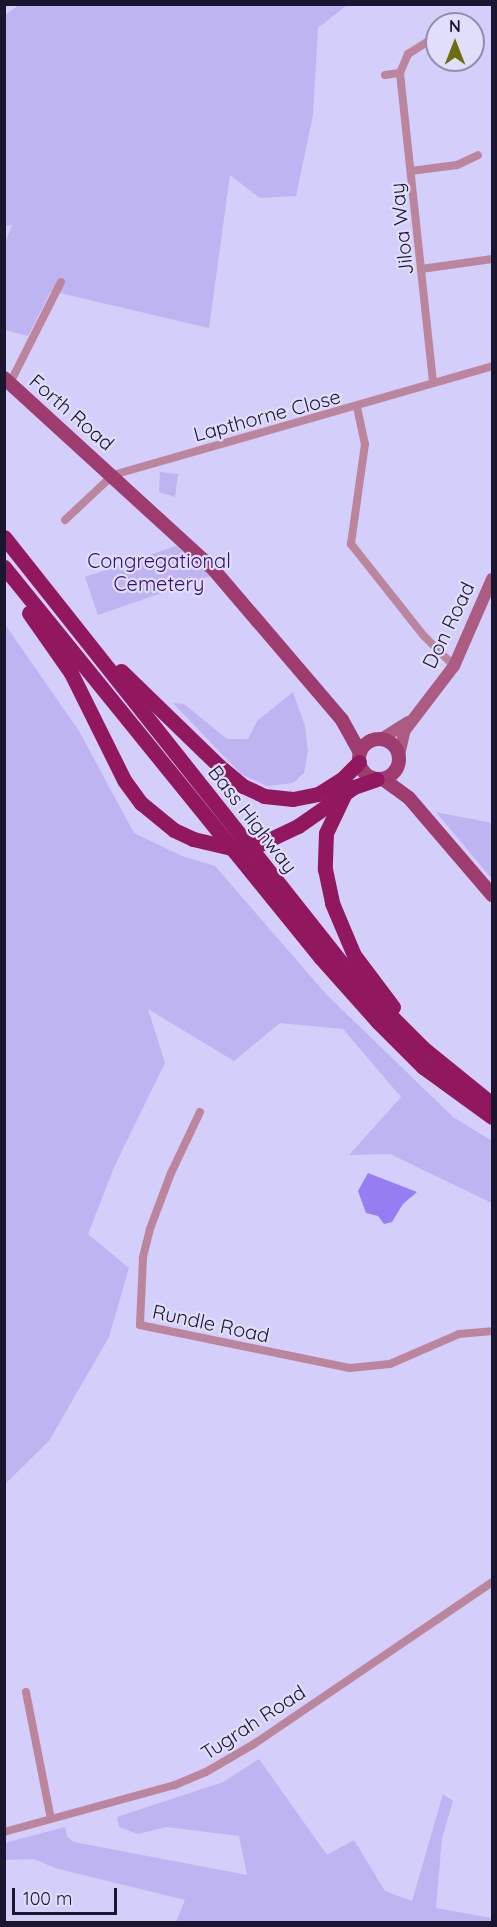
<!DOCTYPE html>
<style>
body{margin:0}
#map{position:relative;width:497px;height:1927px;overflow:hidden;background:#d4cefa;font-family:Quicksand,sans-serif}
div>[style]{position:absolute}
[style*='--x']{left:calc(var(--x)*1px);top:calc(var(--y)*1px);width:calc(var(--w)*1px);rotate:calc(var(--a)*1deg)}
.green>*{inset:0;background:#bdb4f1}
.water>*{inset:0;background:#967df1}
.minor>*{height:8px;margin:-4px;padding:0 4px;transform-origin:4px;border-radius:4px;background:#bc859e}
.secondary>*{height:12px;margin:-6px;padding:0 6px;transform-origin:6px;border-radius:6px;background:#ac5c83}
.primary>*{height:14px;margin:-7px;padding:0 7px;transform-origin:7px;border-radius:7px;background:#9e3c70}
.primary>.ring{margin:-7px;padding:0;box-sizing:content-box;background:none;border:14px solid #9e3c70;border-radius:50%}
.motorway>*{height:15px;margin:-7.5px;padding:0 7.5px;transform-origin:7.5px;border-radius:7.5px;background:#91185f}
.motorway-bridge>*{height:15px;margin:-7.5px;padding:0 7.5px;transform-origin:7.5px;border-radius:7.5px;background:#91185f}
span{translate:-50% -50%;white-space:nowrap;text-align:center;line-height:1.15;-webkit-text-stroke:4.5px #e1defb;paint-order:stroke}
.street-label{font-size:20px;color:#1b1630}
.park-label{font-size:20px;color:#350c76}
.frame{position:absolute;inset:0;border:6px solid #1b1630;pointer-events:none}
.north{position:absolute;left:425px;top:12px;width:60px;height:60px;box-sizing:border-box;background:#e1defb;border:2px solid #928eaa;border-radius:50%;rotate:0deg;font-size:16px;font-weight:700;line-height:24px;text-align:center;color:#1b1630}
.north::after{content:'';display:block;margin:auto;width:21px;height:27px;background:#6b6d0f;clip-path:polygon(50% 0,100% 100%,50% 72%,0 100%)}
.scale{position:absolute;left:12px;top:1888px;width:105px;height:27px;box-sizing:border-box;border:3px solid #1b1630;border-top:0;padding-left:8px;font-size:18px;line-height:21px;white-space:nowrap;color:#1b1630;-webkit-text-stroke:4px #e1defb;paint-order:stroke}
</style>
<div id="map">
<div class="green">
<div style="clip-path:polygon(20px 4px,347px 5px,318px 28px,313px 115px,296px 196px,260px 198px,230px 175px,209px 328px,51px 291px,28px 336px,5px 330px,5px 243px,12px 225px,5px 226px,4px 16px)"></div>
<div style="clip-path:polygon(160px 472px,178px 474px,175px 497px,159px 492px)"></div>
<div style="clip-path:polygon(179px 545px,211px 576px,98px 615px,85px 577px)"></div>
<div style="clip-path:polygon(4px 623px,79px 731px,134px 833px,182px 856px,215px 866px,325px 993px,453px 1117px,492px 1141px,492px 1203px,390px 1154px,349px 1155px,401px 1097px,343px 1029px,280px 1023px,234px 1061px,148px 1009px,165px 1063px,115px 1165px,88px 1234px,129px 1268px,109px 1337px,49px 1441px,5px 1484px)"></div>
<div style="clip-path:polygon(293px 692px,305px 726px,308px 751px,304px 773px,293px 783px,267px 786px,241px 774px,173px 703px,184px 704px,227px 739px,248px 739px,257px 721px)"></div>
<div style="clip-path:polygon(436px 812px,492px 823px,492px 879px)"></div>
<div style="clip-path:polygon(259px 1759px,327px 1855px,354px 1840px,385px 1891px,412px 1901px,443px 1794px,453px 1801px,442px 1838px,436px 1908px,492px 1918px,492px 1922px,176px 1922px,185px 1900px,55px 1868px,34px 1859px,5px 1860px,5px 1843px,65px 1827px,67px 1837px,74px 1842px,247px 1875px,239px 1836px,166px 1827px,138px 1834px,119px 1827px,117px 1817px,223px 1782px)"></div>
</div>
<div class="water">
<div style="clip-path:polygon(368px 1173px,417px 1192px,403px 1204px,392px 1222px,384px 1224px,378px 1216px,366px 1213px,358px 1191px)"></div>
</div>
<div class="minor">
<div style="--x:455;--y:24;--w:10;--a:-37"></div>
<div style="--x:385;--y:75;--w:15;--a:-8"></div>
<div style="--x:411;--y:171;--w:46;--a:-7.4"></div>
<div style="--x:457;--y:165;--w:23;--a:-25"></div>
<div style="--x:421;--y:269;--w:72;--a:-8"></div>
<div style="--x:433;--y:382;--w:311;--a:-96.1"></div>
<div style="--x:400;--y:73;--w:21;--a:-67"></div>
<div style="--x:408;--y:54;--w:34;--a:-32"></div>
<div style="--x:10;--y:383;--w:113;--a:-63.2"></div>
<div style="--x:357;--y:407;--w:38;--a:78"></div>
<div style="--x:365;--y:444;--w:101;--a:98"></div>
<div style="--x:351;--y:544;--w:117;--a:51.6"></div>
<div style="--x:424;--y:636;--w:42;--a:45"></div>
<div style="--x:65;--y:520;--w:66;--a:-43.2"></div>
<div style="--x:113;--y:475;--w:394;--a:-16"></div>
<div style="--x:200;--y:1112;--w:68;--a:115.4"></div>
<div style="--x:171;--y:1173;--w:60;--a:110.6"></div>
<div style="--x:150;--y:1229;--w:30;--a:104"></div>
<div style="--x:143;--y:1258;--w:67;--a:92.6"></div>
<div style="--x:140;--y:1325;--w:214;--a:11.6"></div>
<div style="--x:350;--y:1368;--w:40;--a:-5.7"></div>
<div style="--x:390;--y:1364;--w:75;--a:-23.5"></div>
<div style="--x:459;--y:1334;--w:33;--a:-5"></div>
<div style="--x:26;--y:1692;--w:129;--a:78.9"></div>
<div style="--x:4;--y:1832;--w:177;--a:-15.4"></div>
<div style="--x:175;--y:1785;--w:34;--a:-23"></div>
<div style="--x:206;--y:1772;--w:56;--a:-30.3"></div>
<div style="--x:254;--y:1744;--w:288;--a:-34.2"></div>
</div>
<div class="secondary">
<div style="--x:381;--y:739;--w:32;--a:-32"></div>
<div style="--x:399;--y:755;--w:26;--a:-77"></div>
<div style="--x:405;--y:730;--w:81;--a:-52.6"></div>
<div style="--x:454;--y:666;--w:95;--a:-66.4"></div>
</div>
<div class="primary">
<div style="--x:4;--y:378;--w:285;--a:42.4"></div>
<div style="--x:214;--y:570;--w:197;--a:49.5"></div>
<div style="--x:342;--y:720;--w:37;--a:61"></div>
<div class="ring" style="left:359px;top:739px;width:26px;height:26px"></div>
<div style="--x:383;--y:779;--w:32;--a:36"></div>
<div style="--x:409;--y:798;--w:128;--a:49.4"></div>
</div>
<div class="motorway">
<div style="--x:4;--y:537;--w:567;--a:51.59"></div>
<div style="--x:356;--y:981;--w:95;--a:45"></div>
<div style="--x:423;--y:1048;--w:89;--a:39.1"></div>
<div style="--x:4;--y:567;--w:503;--a:50.97"></div>
<div style="--x:321;--y:958;--w:86;--a:48.3"></div>
<div style="--x:378;--y:1022;--w:64;--a:45"></div>
<div style="--x:423;--y:1067;--w:85;--a:35.9"></div>
<div style="--x:29;--y:613;--w:73;--a:55"></div>
<div style="--x:71;--y:673;--w:119;--a:63.6"></div>
<div style="--x:124;--y:780;--w:29;--a:54"></div>
<div style="--x:141;--y:803;--w:43;--a:39.3"></div>
<div style="--x:174;--y:830;--w:21;--a:25"></div>
<div style="--x:121;--y:671;--w:135;--a:44.1"></div>
<div style="--x:218;--y:765;--w:33;--a:40"></div>
<div style="--x:243;--y:786;--w:23;--a:25"></div>
<div style="--x:264;--y:796;--w:29;--a:6"></div>
<div style="--x:293;--y:799;--w:25;--a:-11"></div>
<div style="--x:318;--y:794;--w:28;--a:-32"></div>
<div style="--x:342;--y:779;--w:24;--a:-45"></div>
<div style="--x:345;--y:793;--w:44;--a:115.4"></div>
<div style="--x:326;--y:833;--w:36;--a:92"></div>
<div style="--x:325;--y:869;--w:35;--a:78"></div>
<div style="--x:332;--y:903;--w:56;--a:67.1"></div>
<div style="--x:354;--y:955;--w:65;--a:53.1"></div>
<div style="--x:260;--y:844;--w:42;--a:-25.3"></div>
<div style="--x:298;--y:826;--w:68;--a:-34.9"></div>
<div style="--x:354;--y:787;--w:24;--a:-19"></div>
</div>
<div class="motorway-bridge">
<div style="--x:193;--y:839;--w:37;--a:13"></div>
<div style="--x:229;--y:847;--w:31;--a:-6"></div>
</div>
<div class="street-label">
<span style="left:401px;top:229px;rotate:-96deg">Jiloa Way</span>
<span style="left:72px;top:412px;rotate:41deg">Forth Road</span>
<span style="left:267px;top:415px;rotate:-15deg">Lapthorne Close</span>
<span style="left:448px;top:625px;rotate:-64deg">Don Road</span>
<span style="left:253px;top:819px;rotate:52deg">Bass Highway</span>
<span style="left:211px;top:1323px;rotate:12deg">Rundle Road</span>
<span style="left:253px;top:1722px;rotate:-33deg">Tugrah Road</span>
</div>
<div class="park-label">
<span style="left:159px;top:572px">Congregational<br>Cemetery</span>
</div>
<div class="frame"></div>
<div class="north">N</div>
<div class="scale">100 m</div>
</div>
